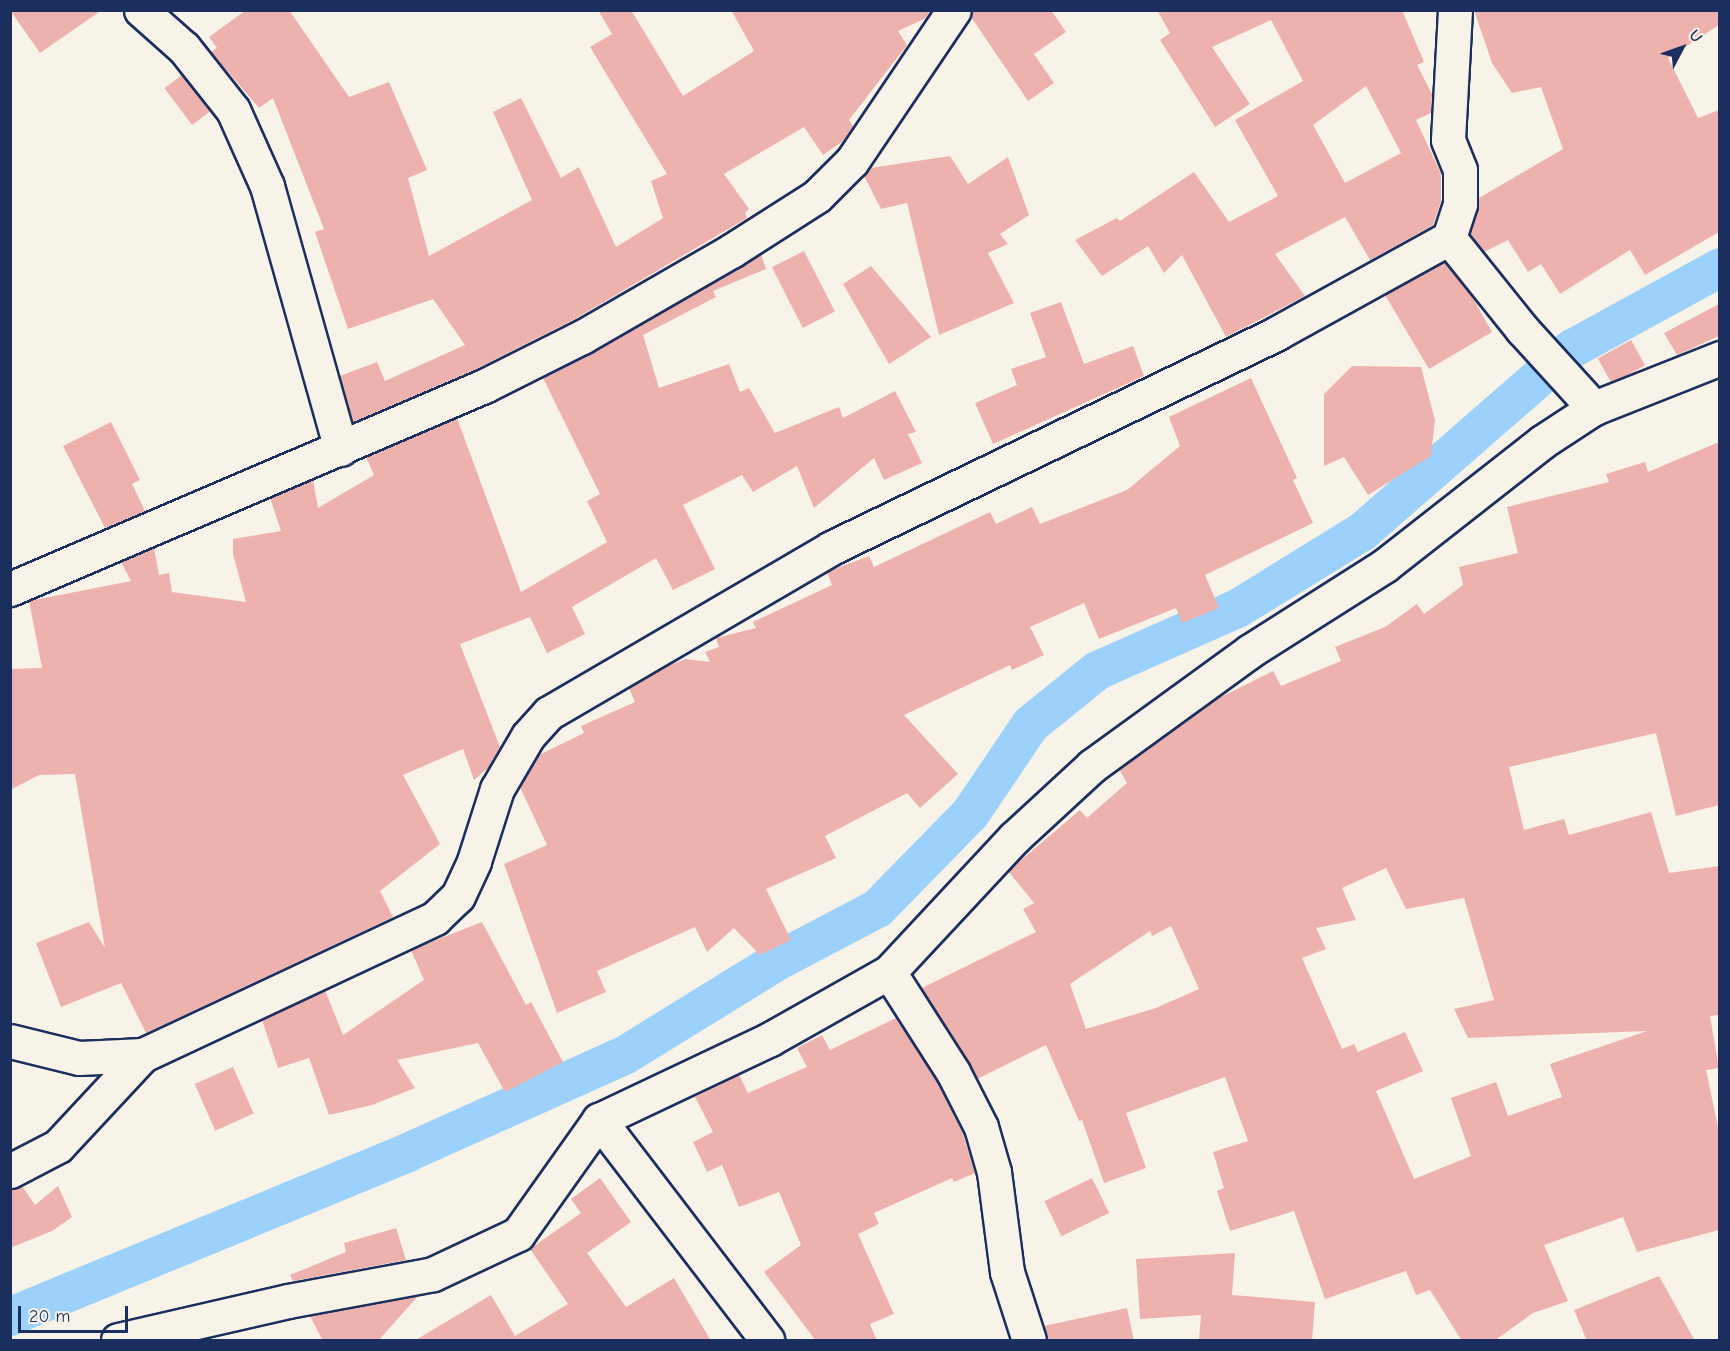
<!DOCTYPE html>
<style>
body{margin:0}
#map{position:relative;width:1730px;height:1351px;overflow:hidden;background:#f7f3e8;font-family:"Comic Neue",sans-serif}
div>[style]{position:absolute}
[style*='--x']{left:calc(var(--x)*1px);top:calc(var(--y)*1px);width:calc(var(--w)*1px);rotate:calc(var(--a)*1deg)}
.canal>*{height:39px;margin:-19.5px;padding:0 19.5px;transform-origin:19.5px;border-radius:19.5px;background:#9bd1fa}
.building>*{inset:0;background:#eeb2ae;transform-origin:0 0}
.roads{filter:drop-shadow(2px 0 #1b2f5e) drop-shadow(-2px 0 #1b2f5e) drop-shadow(0 2px #1b2f5e) drop-shadow(0 -2px #1b2f5e)}
.minor>*{height:33px;margin:-16.5px;padding:0 16.5px;transform-origin:16.5px;border-radius:16.5px;background:#f7f3e8}
span{translate:-50% -50%;white-space:nowrap;text-align:center;line-height:1.15;-webkit-text-stroke:4.5px #f7f3e8;paint-order:stroke}
.frame{position:absolute;inset:0;border:12px solid #1b2f5e;pointer-events:none}
.north{position:absolute;left:1652px;top:18px;width:60px;height:60px;-webkit-text-stroke:4px #f7f3e8;paint-order:stroke;rotate:49deg;font-size:16px;font-weight:700;line-height:24px;text-align:center;color:#1b2f5e}
.north::after{content:'';display:block;margin:auto;width:21px;height:27px;background:#1b2f5e;clip-path:polygon(50% 0,100% 100%,50% 72%,0 100%)}
.scale{position:absolute;left:18px;top:1306px;width:110px;height:27px;box-sizing:border-box;border:3px solid #1b2f5e;border-top:0;padding-left:8px;font-size:18px;line-height:21px;white-space:nowrap;color:#1b2f5e;-webkit-text-stroke:4px #f7f3e8;paint-order:stroke}
</style>
<div id="map">
<div class="canal">
<div style="--x:10;--y:1316;--w:430;--a:-22.4"></div>
<div style="--x:407;--y:1152;--w:238;--a:-24.1"></div>
<div style="--x:624;--y:1055;--w:179;--a:-31.7"></div>
<div style="--x:776;--y:961;--w:114;--a:-27.7"></div>
<div style="--x:877;--y:908;--w:133;--a:-45.6"></div>
<div style="--x:970;--y:813;--w:107;--a:-56"></div>
<div style="--x:1030;--y:724;--w:86;--a:-38.9"></div>
<div style="--x:1097;--y:670;--w:153;--a:-23.9"></div>
<div style="--x:1237;--y:608;--w:147;--a:-31.6"></div>
<div style="--x:1362;--y:531;--w:279;--a:-41.1"></div>
<div style="--x:1572;--y:348;--w:169;--a:-28.7"></div>
</div>
<div class="building">
<div style="clip-path:polygon(10px 10px,102px 10px,40px 53px)"></div>
<div style="clip-path:polygon(246px 10px,289px 10px,349px 97px,389px 82px,427px 170px,408px 178px,429px 256px,532px 200px,493px 112px,521px 98px,561px 178px,579px 167px,616px 247px,663px 218px,651px 181px,667px 174px,590px 47px,612px 34px,598px 10px,631px 10px,683px 96px,754px 51px,731px 10px,931px 10px,926px 18px,898px 31px,907px 45px,849px 120px,853px 126px,843px 141px,823px 155px,804px 127px,724px 174px,749px 209px,745px 213px,747px 218px,573px 320px,476px 369px,353px 422px,340px 376px,377px 362px,385px 381px,465px 345px,433px 299px,348px 329px,315px 232px,324px 229px,273px 98px,259px 108px,211px 52px,217px 48px,209px 37px)"></div>
<div style="clip-path:polygon(973px 10px,1051px 10px,1066px 32px,1034px 54px,1054px 83px,1028px 101px,971px 17px)"></div>
<div style="clip-path:polygon(evenodd,1157px 10px,1402px 10px,1424px 62px,1417px 65px,1432px 94px,1431px 113px,1416px 120px,1441px 174px,1441px 201px,1433px 225px,1370px 260px,1345px 217px,1275px 254px,1305px 296px,1226px 337px,1182px 255px,1164px 273px,1148px 246px,1102px 276px,1075px 240px,1117px 218px,1120px 221px,1194px 172px,1229px 222px,1278px 196px,1235px 120px,1303px 81px,1271px 20px,1212px 47px,1250px 104px,1215px 127px,1160px 40px,1170px 33px,1157px 10px,1366px 86px,1401px 153px,1345px 183px,1313px 125px,1366px 86px)"></div>
<div style="clip-path:polygon(1474px 10px,1719px 10px,1719px 25px,1668px 58px,1698px 118px,1719px 110px,1719px 232px,1645px 275px,1630px 250px,1560px 294px,1541px 264px,1528px 272px,1508px 240px,1484px 252px,1470px 234px,1479px 198px,1563px 149px,1541px 87px,1512px 93px,1492px 63px)"></div>
<div style="left:182px;top:75px;width:46px;height:22px;rotate:53deg"></div>
<div style="clip-path:polygon(950px 156px,968px 184px,1008px 157px,1029px 215px,1000px 234px,1008px 244px,988px 253px,1014px 303px,939px 335px,907px 203px,881px 209px,864px 176px,870px 168px)"></div>
<div style="left:804px;top:251px;width:68px;height:36px;rotate:63deg"></div>
<div style="clip-path:polygon(761px 254px,766px 269px,713px 291px,716px 297px,643px 335px,659px 388px,729px 364px,740px 392px,749px 388px,775px 433px,839px 407px,843px 418px,895px 391px,916px 432px,908px 434px,922px 463px,884px 480px,874px 458px,814px 508px,797px 466px,753px 492px,742px 475px,683px 505px,715px 569px,673px 590px,656px 558px,572px 607px,585px 634px,547px 653px,530px 617px,460px 644px,500px 747px,487px 769px,474px 780px,463px 749px,403px 775px,440px 844px,380px 891px,393px 917px,146px 1033px,121px 983px,61px 1007px,36px 943px,89px 922px,105px 948px,75px 774px,39px 775px,10px 790px,10px 669px,42px 668px,29px 601px,131px 581px,121px 562px,154px 548px,159px 575px,169px 573px,172px 592px,246px 602px,233px 554px,233px 539px,281px 531px,270px 498px,313px 480px,318px 508px,374px 475px,366px 457px,457px 418px,521px 592px,607px 542px,587px 501px,600px 494px,543px 378px)"></div>
<div style="clip-path:polygon(1444px 262px,1471px 295px,1492px 332px,1429px 369px,1385px 295px)"></div>
<div style="clip-path:polygon(871px 266px,931px 337px,889px 364px,843px 284px)"></div>
<div style="clip-path:polygon(1061px 302px,1084px 364px,1133px 346px,1144px 376px,993px 444px,975px 403px,1017px 385px,1011px 369px,1046px 357px,1030px 313px)"></div>
<div style="clip-path:polygon(1719px 304px,1719px 336px,1677px 355px,1664px 333px)"></div>
<div style="left:1631px;top:340px;width:29px;height:38px;rotate:61deg"></div>
<div style="clip-path:polygon(1352px 366px,1421px 367px,1435px 420px,1431px 456px,1368px 495px,1344px 457px,1324px 466px,1324px 394px)"></div>
<div style="clip-path:polygon(1251px 378px,1297px 478px,1293px 480px,1313px 523px,1205px 575px,1219px 608px,1182px 623px,1176px 608px,1099px 639px,1084px 603px,1030px 627px,1044px 655px,1012px 670px,1010px 665px,904px 715px,958px 774px,920px 808px,907px 793px,825px 836px,836px 858px,766px 889px,791px 940px,760px 955px,734px 928px,707px 952px,695px 927px,597px 971px,606px 992px,557px 1013px,504px 864px,547px 845px,520px 787px,539px 755px,584px 733px,581px 726px,635px 702px,629px 688px,665px 667px,686px 659px,710px 662px,705px 652px,719px 647px,716px 638px,756px 628px,753px 622px,832px 585px,827px 572px,869px 556px,874px 567px,990px 512px,996px 524px,1032px 507px,1040px 524px,1127px 490px,1180px 446px,1169px 417px)"></div>
<div style="clip-path:polygon(111px 422px,140px 480px,132px 484px,145px 511px,105px 528px,63px 446px)"></div>
<div style="clip-path:polygon(evenodd,1719px 442px,1719px 805px,1676px 816px,1656px 733px,1509px 767px,1524px 830px,1564px 819px,1569px 835px,1651px 812px,1669px 873px,1719px 866px,1719px 1015px,1710px 1016px,1719px 1068px,1706px 1070px,1719px 1132px,1719px 1230px,1637px 1252px,1623px 1217px,1544px 1245px,1568px 1301px,1533px 1313px,1494px 1341px,1462px 1341px,1430px 1290px,1416px 1295px,1406px 1271px,1325px 1299px,1294px 1211px,1230px 1231px,1217px 1191px,1224px 1188px,1213px 1152px,1248px 1141px,1225px 1077px,1126px 1113px,1146px 1168px,1104px 1183px,1082px 1120px,1079px 1121px,1046px 1045px,977px 1079px,922px 988px,1036px 932px,1023px 909px,1034px 903px,1008px 871px,1080px 810px,1087px 818px,1127px 783px,1119px 769px,1213px 701px,1273px 671px,1281px 686px,1341px 661px,1335px 647px,1385px 627px,1417px 604px,1424px 614px,1463px 585px,1459px 567px,1518px 553px,1507px 507px,1609px 482px,1606px 474px,1645px 462px,1648px 472px,1719px 442px,1386px 868px,1406px 909px,1464px 898px,1494px 1000px,1454px 1009px,1468px 1038px,1647px 1031px,1550px 1064px,1562px 1097px,1508px 1116px,1496px 1082px,1451px 1098px,1471px 1156px,1414px 1179px,1376px 1091px,1423px 1071px,1405px 1032px,1358px 1052px,1354px 1044px,1342px 1049px,1302px 958px,1326px 949px,1316px 928px,1356px 920px,1342px 888px,1386px 868px,1719px 442px,1171px 926px,1199px 989px,1156px 1008px,1086px 1029px,1070px 984px,1150px 931px,1152px 936px,1171px 926px)"></div>
<div style="clip-path:polygon(482px 922px,526px 1005px,531px 1002px,563px 1062px,505px 1092px,478px 1043px,397px 1060px,415px 1088px,372px 1105px,329px 1115px,309px 1058px,278px 1068px,262px 1020px,325px 990px,343px 1035px,424px 980px,411px 950px)"></div>
<div style="clip-path:polygon(896px 1018px,937px 1081px,963px 1134px,975px 1173px,954px 1182px,952px 1178px,874px 1213px,879px 1224px,858px 1234px,894px 1314px,870px 1324px,877px 1341px,816px 1341px,764px 1272px,801px 1245px,779px 1192px,739px 1207px,722px 1165px,707px 1172px,693px 1142px,713px 1132px,695px 1097px,739px 1075px,748px 1093px,807px 1067px,797px 1048px,822px 1035px,830px 1050px)"></div>
<div style="left:233px;top:1067px;width:51px;height:42px;rotate:66deg"></div>
<div style="clip-path:polygon(600px 1178px,631px 1222px,587px 1253px,626px 1307px,674px 1278px,711px 1341px,414px 1341px,491px 1295px,515px 1336px,568px 1304px,530px 1249px,581px 1213px,571px 1199px)"></div>
<div style="left:1092px;top:1178px;width:39px;height:53px;rotate:64deg"></div>
<div style="clip-path:polygon(22px 1186px,35px 1205px,58px 1186px,72px 1217px,52px 1231px,10px 1248px,10px 1190px)"></div>
<div style="clip-path:polygon(396px 1228px,406px 1260px,293px 1281px,290px 1275px,346px 1252px,344px 1243px)"></div>
<div style="clip-path:polygon(1235px 1253px,1232px 1295px,1315px 1302px,1312px 1341px,1199px 1341px,1201px 1315px,1140px 1319px,1136px 1259px)"></div>
<div style="clip-path:polygon(1659px 1276px,1695px 1341px,1587px 1341px,1574px 1310px)"></div>
<div style="clip-path:polygon(418px 1296px,378px 1341px,323px 1341px,310px 1316px)"></div>
<div style="clip-path:polygon(1127px 1308px,1134px 1341px,1047px 1341px,1044px 1326px)"></div>
</div>
<div class="roads">
<div class="minor">
<div style="--x:141;--y:10;--w:57;--a:41.5"></div>
<div style="--x:184;--y:48;--w:79;--a:51.7"></div>
<div style="--x:233;--y:110;--w:83;--a:65.9"></div>
<div style="--x:267;--y:186;--w:273;--a:74.3"></div>
<div style="--x:1455;--y:10;--w:130;--a:93.1"></div>
<div style="--x:1448;--y:140;--w:32;--a:68"></div>
<div style="--x:1460;--y:170;--w:34;--a:90"></div>
<div style="--x:1460;--y:204;--w:36;--a:108"></div>
<div style="--x:1449;--y:238;--w:117;--a:51.3"></div>
<div style="--x:1522;--y:329;--w:107;--a:47.7"></div>
<div style="--x:10;--y:589;--w:516;--a:-23.18"></div>
<div style="--x:484;--y:386;--w:110;--a:-26.6"></div>
<div style="--x:582;--y:337;--w:172;--a:-30"></div>
<div style="--x:731;--y:251;--w:102;--a:-32.6"></div>
<div style="--x:817;--y:196;--w:49;--a:-45"></div>
<div style="--x:852;--y:161;--w:182;--a:-56"></div>
<div style="--x:889;--y:972;--w:119;--a:57.4"></div>
<div style="--x:953;--y:1072;--w:62;--a:63"></div>
<div style="--x:981;--y:1127;--w:47;--a:73.9"></div>
<div style="--x:994;--y:1172;--w:101;--a:82.6"></div>
<div style="--x:1007;--y:1272;--w:71;--a:72.1"></div>
<div style="--x:10;--y:1041;--w:71;--a:13.8"></div>
<div style="--x:79;--y:1058;--w:64;--a:-2.7"></div>
<div style="--x:143;--y:1055;--w:323;--a:-25.1"></div>
<div style="--x:435;--y:918;--w:32;--a:-44"></div>
<div style="--x:458;--y:896;--w:38;--a:-65"></div>
<div style="--x:474;--y:861;--w:76;--a:-72.3"></div>
<div style="--x:497;--y:789;--w:61;--a:-59.7"></div>
<div style="--x:528;--y:736;--w:31;--a:-48"></div>
<div style="--x:549;--y:713;--w:327;--a:-30.3"></div>
<div style="--x:831;--y:548;--w:495;--a:-25.7"></div>
<div style="--x:1277;--y:333;--w:196;--a:-28.9"></div>
<div style="--x:599;--y:1120;--w:277;--a:52.6"></div>
<div style="--x:10;--y:1171;--w:54;--a:-27.5"></div>
<div style="--x:58;--y:1146;--w:125;--a:-47"></div>
<div style="--x:118;--y:1340;--w:174;--a:-12.9"></div>
<div style="--x:288;--y:1301;--w:147;--a:-10.5"></div>
<div style="--x:433;--y:1274;--w:94;--a:-25.2"></div>
<div style="--x:518;--y:1234;--w:140;--a:-54.6"></div>
<div style="--x:599;--y:1120;--w:189;--a:-25.3"></div>
<div style="--x:770;--y:1039;--w:137;--a:-29.4"></div>
<div style="--x:889;--y:972;--w:183;--a:-47"></div>
<div style="--x:1014;--y:838;--w:106;--a:-42.7"></div>
<div style="--x:1092;--y:766;--w:195;--a:-36"></div>
<div style="--x:1250;--y:651;--w:159;--a:-32.4"></div>
<div style="--x:1384;--y:566;--w:201;--a:-38.1"></div>
<div style="--x:1542;--y:442;--w:62;--a:-33.2"></div>
<div style="--x:1594;--y:408;--w:136;--a:-21.6"></div>
</div>
</div>
<div class="frame"></div>
<div class="north">U</div>
<div class="scale">20 m</div>
</div>
